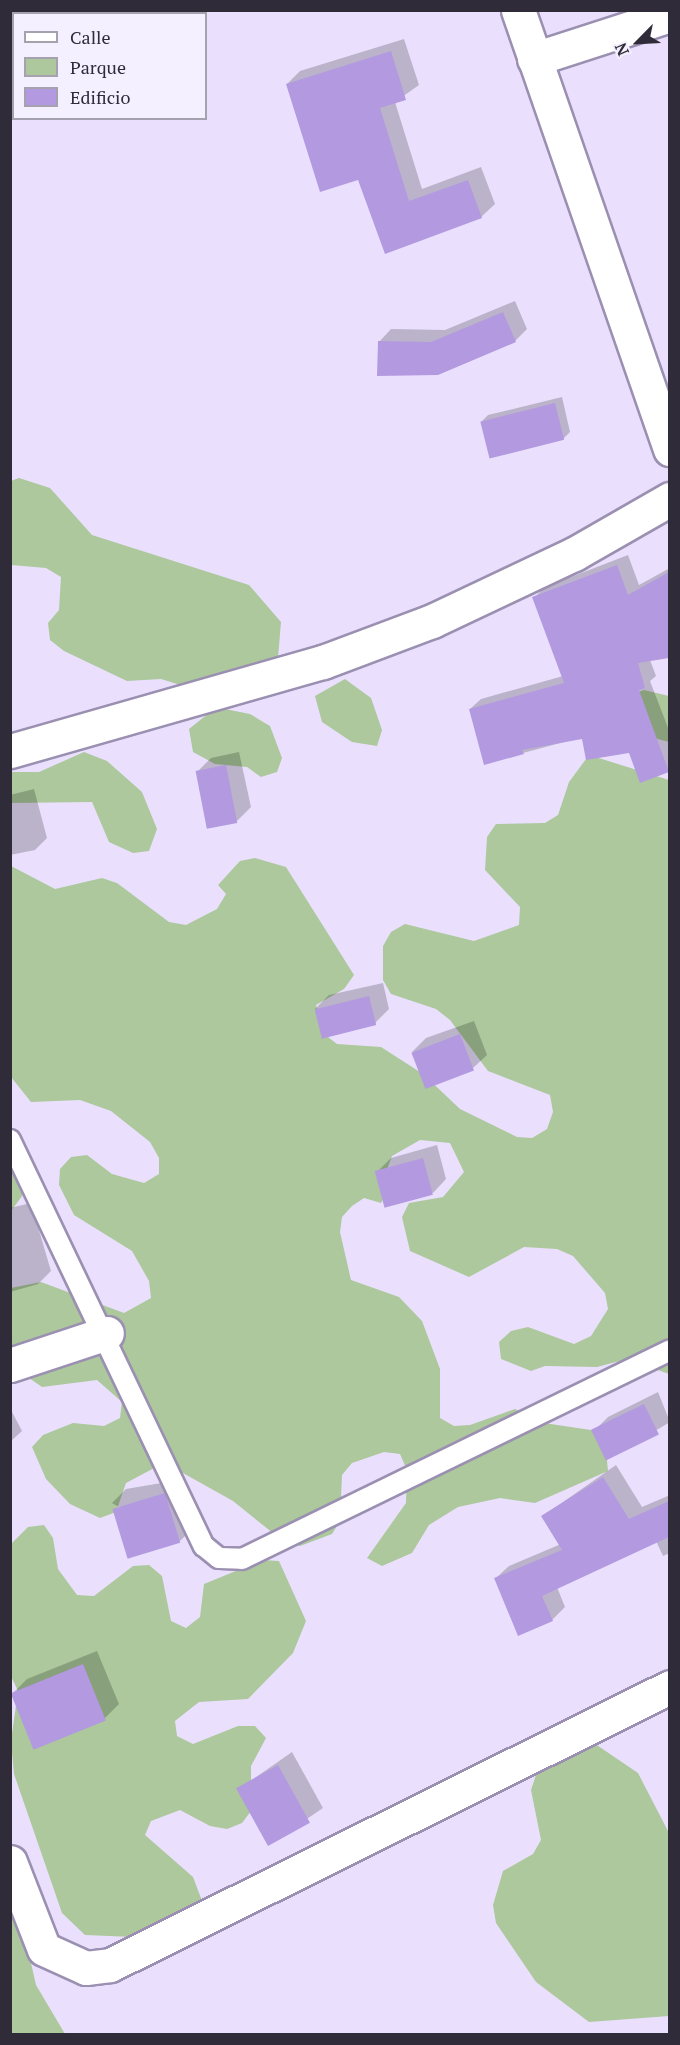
<!DOCTYPE html>
<style>
body{margin:0}
#map{position:relative;width:680px;height:2045px;overflow:hidden;background:#eae0fd;font-family:"PT Serif",serif}
div>[style]{position:absolute}
[style*='--x']{left:calc(var(--x)*1px);top:calc(var(--y)*1px);width:calc(var(--w)*1px);rotate:calc(var(--a)*1deg)}
.green>*{inset:0;background:#acc89c}
.shadow>*{inset:0;background:#0003}
.building>*{inset:0;background:#b399e0;transform-origin:0 0}
.roads{filter:drop-shadow(2px 0 #9b90b1) drop-shadow(-2px 0 #9b90b1) drop-shadow(0 2px #9b90b1) drop-shadow(0 -2px #9b90b1)}
.service>*{height:20px;margin:-10px;padding:0 10px;transform-origin:10px;border-radius:10px;background:#fff}
.minor>*{height:33px;margin:-16.5px;padding:0 16.5px;transform-origin:16.5px;border-radius:16.5px;background:#fff}
span{translate:-50% -50%;white-space:nowrap;text-align:center;line-height:1.15;-webkit-text-stroke:5px #f5f0ff;paint-order:stroke}
.frame{position:absolute;inset:0;border:12px solid #302b38;pointer-events:none}
.legend{position:absolute;left:12px;top:12px;width:195px;height:108px;box-sizing:border-box;background:#f5f0ff;border:2px solid #a6a1af;margin:0;padding:8px 10px;list-style:none;font-size:18px;color:#302b38}
.legend li{display:flex;align-items:center;gap:12px;height:30px}
.legend b{width:30px;border:2px solid #a6a1af}
.north{position:absolute;left:608px;top:12px;width:60px;height:60px;-webkit-text-stroke:4px #f5f0ff;paint-order:stroke;rotate:246deg;font-size:16px;font-weight:700;line-height:24px;text-align:center;color:#302b38}
.north::after{content:'';display:block;margin:auto;width:21px;height:27px;background:#302b38;clip-path:polygon(50% 0,100% 100%,50% 72%,0 100%)}
</style>
<div id="map">
<div class="green">
<div style="clip-path:polygon(19px 478px,50px 488px,92px 535px,249px 585px,281px 622px,277px 670px,189px 696px,177px 684px,161px 679px,127px 681px,64px 651px,50px 640px,48px 623px,59px 610px,61px 577px,46px 568px,11px 565px,11px 481px)"></div>
<div style="clip-path:polygon(345px 679px,371px 698px,382px 730px,377px 746px,352px 742px,322px 722px,315px 696px)"></div>
<div style="clip-path:polygon(644px 690px,669px 696px,669px 742px,646px 736px,629px 696px)"></div>
<div style="clip-path:polygon(225px 709px,250px 714px,270px 726px,282px 758px,277px 772px,261px 777px,247px 767px,215px 764px,193px 752px,189px 729px,209px 713px)"></div>
<div style="clip-path:polygon(84px 752px,107px 761px,142px 792px,157px 829px,149px 851px,133px 853px,109px 842px,92px 802px,11px 803px,11px 772px,39px 772px)"></div>
<div style="clip-path:polygon(589px 755px,669px 780px,669px 1374px,627px 1359px,597px 1367px,545px 1366px,531px 1371px,501px 1359px,499px 1342px,511px 1331px,528px 1327px,574px 1344px,591px 1336px,608px 1309px,605px 1293px,573px 1256px,557px 1249px,524px 1247px,469px 1277px,410px 1251px,402px 1217px,409px 1203px,443px 1197px,464px 1172px,450px 1143px,420px 1140px,392px 1156px,386px 1172px,390px 1187px,381px 1203px,364px 1198px,352px 1206px,342px 1217px,340px 1232px,351px 1280px,399px 1297px,422px 1321px,440px 1369px,440px 1418px,454px 1426px,470px 1425px,515px 1409px,544px 1423px,591px 1430px,605px 1440px,608px 1471px,535px 1503px,500px 1498px,458px 1507px,429px 1525px,412px 1553px,382px 1566px,367px 1558px,406px 1503px,407px 1470px,400px 1454px,384px 1452px,352px 1463px,342px 1475px,340px 1521px,332px 1534px,300px 1546px,284px 1542px,233px 1501px,174px 1468px,156px 1467px,126px 1483px,116px 1512px,100px 1518px,70px 1504px,46px 1479px,32px 1447px,43px 1435px,73px 1423px,104px 1426px,120px 1418px,122px 1402px,97px 1380px,42px 1387px,29px 1378px,11px 1348px,11px 1288px,41px 1282px,124px 1313px,151px 1298px,149px 1281px,132px 1251px,74px 1215px,59px 1185px,60px 1169px,71px 1157px,87px 1155px,112px 1174px,144px 1183px,159px 1174px,159px 1158px,150px 1142px,111px 1111px,80px 1100px,31px 1102px,11px 1077px,11px 866px,55px 889px,102px 878px,117px 883px,169px 922px,186px 925px,217px 909px,226px 894px,218px 885px,240px 861px,255px 858px,286px 867px,354px 975px,344px 989px,316px 1005px,324px 1034px,337px 1044px,381px 1047px,423px 1074px,460px 1109px,517px 1137px,532px 1138px,547px 1129px,553px 1112px,550px 1095px,488px 1071px,450px 1020px,436px 1009px,391px 994px,383px 980px,383px 946px,391px 932px,405px 924px,474px 941px,519px 925px,520px 907px,485px 870px,487px 837px,496px 824px,545px 823px,558px 815px,569px 782px)"></div>
<div style="clip-path:polygon(10px 1148px,23px 1181px,22px 1196px,11px 1211px)"></div>
<div style="clip-path:polygon(44px 1525px,53px 1538px,58px 1569px,77px 1595px,94px 1596px,133px 1566px,149px 1565px,162px 1576px,171px 1621px,186px 1628px,200px 1617px,204px 1584px,263px 1560px,279px 1561px,306px 1621px,293px 1653px,248px 1699px,199px 1702px,175px 1721px,177px 1736px,193px 1744px,238px 1726px,255px 1726px,266px 1738px,251px 1766px,251px 1811px,242px 1823px,227px 1829px,210px 1826px,180px 1810px,151px 1821px,145px 1835px,193px 1877px,204px 1906px,133px 1937px,85px 1935px,62px 1913px,14px 1774px,11px 1741px,18px 1691px,11px 1676px,11px 1544px,28px 1527px)"></div>
<div style="clip-path:polygon(582px 1735px,638px 1773px,669px 1833px,669px 2016px,589px 2022px,536px 1982px,496px 1923px,493px 1905px,503px 1871px,533px 1854px,541px 1840px,531px 1790px,541px 1760px)"></div>
<div style="clip-path:polygon(11px 1919px,21px 1919px,36px 1985px,65px 2034px,11px 2034px)"></div>
</div>
<div class="shadow">
<div style="clip-path:polygon(404px 39px,419px 85px,395px 102px,422px 189px,481px 167px,495px 204px,481px 217px,386px 252px,359px 178px,287px 84px,300px 71px)"></div>
<div style="clip-path:polygon(515px 301px,527px 329px,515px 341px,438px 374px,379px 342px,391px 329px,445px 330px)"></div>
<div style="clip-path:polygon(562px 397px,570px 432px,563px 439px,481px 422px,488px 415px)"></div>
<div style="clip-path:polygon(628px 555px,639px 585px,670px 568px,670px 656px,650px 660px,656px 676px,650px 681px,670px 733px,670px 770px,641px 781px,630px 751px,583px 737px,523px 753px,470px 709px,481px 699px,563px 676px,534px 598px,545px 587px)"></div>
<div style="clip-path:polygon(239px 752px,251px 807px,237px 821px,197px 772px,211px 758px)"></div>
<div style="clip-path:polygon(34px 789px,47px 838px,35px 850px,10px 855px,10px 795px)"></div>
<div style="clip-path:polygon(383px 983px,389px 1009px,375px 1023px,315px 1009px,329px 995px)"></div>
<div style="clip-path:polygon(474px 1021px,487px 1055px,473px 1068px,412px 1052px,426px 1038px)"></div>
<div style="clip-path:polygon(437px 1145px,446px 1179px,433px 1193px,377px 1172px,391px 1158px)"></div>
<div style="clip-path:polygon(31px 1203px,51px 1271px,38px 1284px,10px 1292px,10px 1208px)"></div>
<div style="clip-path:polygon(658px 1392px,670px 1422px,608px 1459px,594px 1431px,608px 1417px)"></div>
<div style="clip-path:polygon(10px 1408px,22px 1431px,10px 1442px)"></div>
<div style="clip-path:polygon(616px 1465px,642px 1507px,670px 1495px,670px 1553px,663px 1556px,656px 1541px,557px 1587px,565px 1607px,552px 1620px,496px 1578px,509px 1566px,561px 1544px,543px 1516px)"></div>
<div style="clip-path:polygon(179px 1480px,193px 1528px,179px 1542px,112px 1503px,126px 1489px)"></div>
<div style="clip-path:polygon(97px 1651px,119px 1704px,105px 1718px,13px 1693px,27px 1679px)"></div>
<div style="clip-path:polygon(292px 1752px,323px 1808px,270px 1844px,239px 1789px)"></div>
</div>
<div class="building">
<div style="clip-path:polygon(391px 51px,406px 100px,380px 108px,409px 201px,468px 180px,482px 218px,385px 254px,358px 180px,320px 192px,286px 84px)"></div>
<div style="clip-path:polygon(503px 312px,516px 342px,438px 375px,377px 376px,378px 341px,431px 342px)"></div>
<div style="left:555px;top:403px;width:38px;height:77px;rotate:76deg"></div>
<div style="clip-path:polygon(617px 565px,628px 595px,669px 572px,669px 658px,638px 663px,645px 688px,639px 690px,669px 772px,640px 783px,629px 753px,586px 760px,582px 739px,522px 750px,524px 754px,484px 765px,469px 709px,564px 683px,532px 597px)"></div>
<div style="left:226px;top:765px;width:59px;height:31px;rotate:79deg"></div>
<div style="left:369px;top:996px;width:30px;height:56px;rotate:76deg"></div>
<div style="left:460px;top:1034px;width:39px;height:52px;rotate:69deg"></div>
<div style="left:423px;top:1158px;width:38px;height:50px;rotate:75deg"></div>
<div style="left:644px;top:1404px;width:34px;height:59px;rotate:64deg"></div>
<div style="clip-path:polygon(603px 1477px,629px 1519px,669px 1501px,669px 1537px,542px 1596px,553px 1621px,518px 1636px,494px 1578px,562px 1550px,541px 1516px)"></div>
<div style="left:165px;top:1493px;width:52px;height:55px;rotate:73deg"></div>
<div style="left:83px;top:1664px;width:61px;height:78px;rotate:68deg"></div>
<div style="left:278px;top:1765px;width:66px;height:48px;rotate:61deg"></div>
</div>
<div class="roads">
<div class="service">
<div style="--x:10;--y:1140;--w:450;--a:64.5"></div>
<div style="--x:204;--y:1546;--w:19;--a:39"></div>
<div style="--x:219;--y:1558;--w:23;--a:2"></div>
<div style="--x:242;--y:1559;--w:476;--a:-26"></div>
</div>
<div class="minor">
<div style="--x:518;--y:10;--w:465;--a:70.9"></div>
<div style="--x:534;--y:59;--w:143;--a:-17.9"></div>
<div style="--x:10;--y:751;--w:325;--a:-15.9"></div>
<div style="--x:323;--y:662;--w:116;--a:-20.6"></div>
<div style="--x:432;--y:621;--w:157;--a:-25.3"></div>
<div style="--x:574;--y:554;--w:111;--a:-29.8"></div>
<div style="--x:10;--y:1365;--w:102;--a:-18.3"></div>
<div style="--x:10;--y:1862;--w:93;--a:68.7"></div>
<div style="--x:44;--y:1949;--w:46;--a:24.3"></div>
<div style="--x:86;--y:1968;--w:24;--a:-7"></div>
<div style="--x:110;--y:1965;--w:625;--a:-26.4"></div>
</div>
</div>
<div class="frame"></div>
<ul class="legend">
<li><b style="height:8px;background:#fff"></b>Calle</li>
<li><b style="height:16px;background:#acc89c"></b>Parque</li>
<li><b style="height:16px;background:#b399e0"></b>Edificio</li>
</ul>
<div class="north">N</div>
</div>
